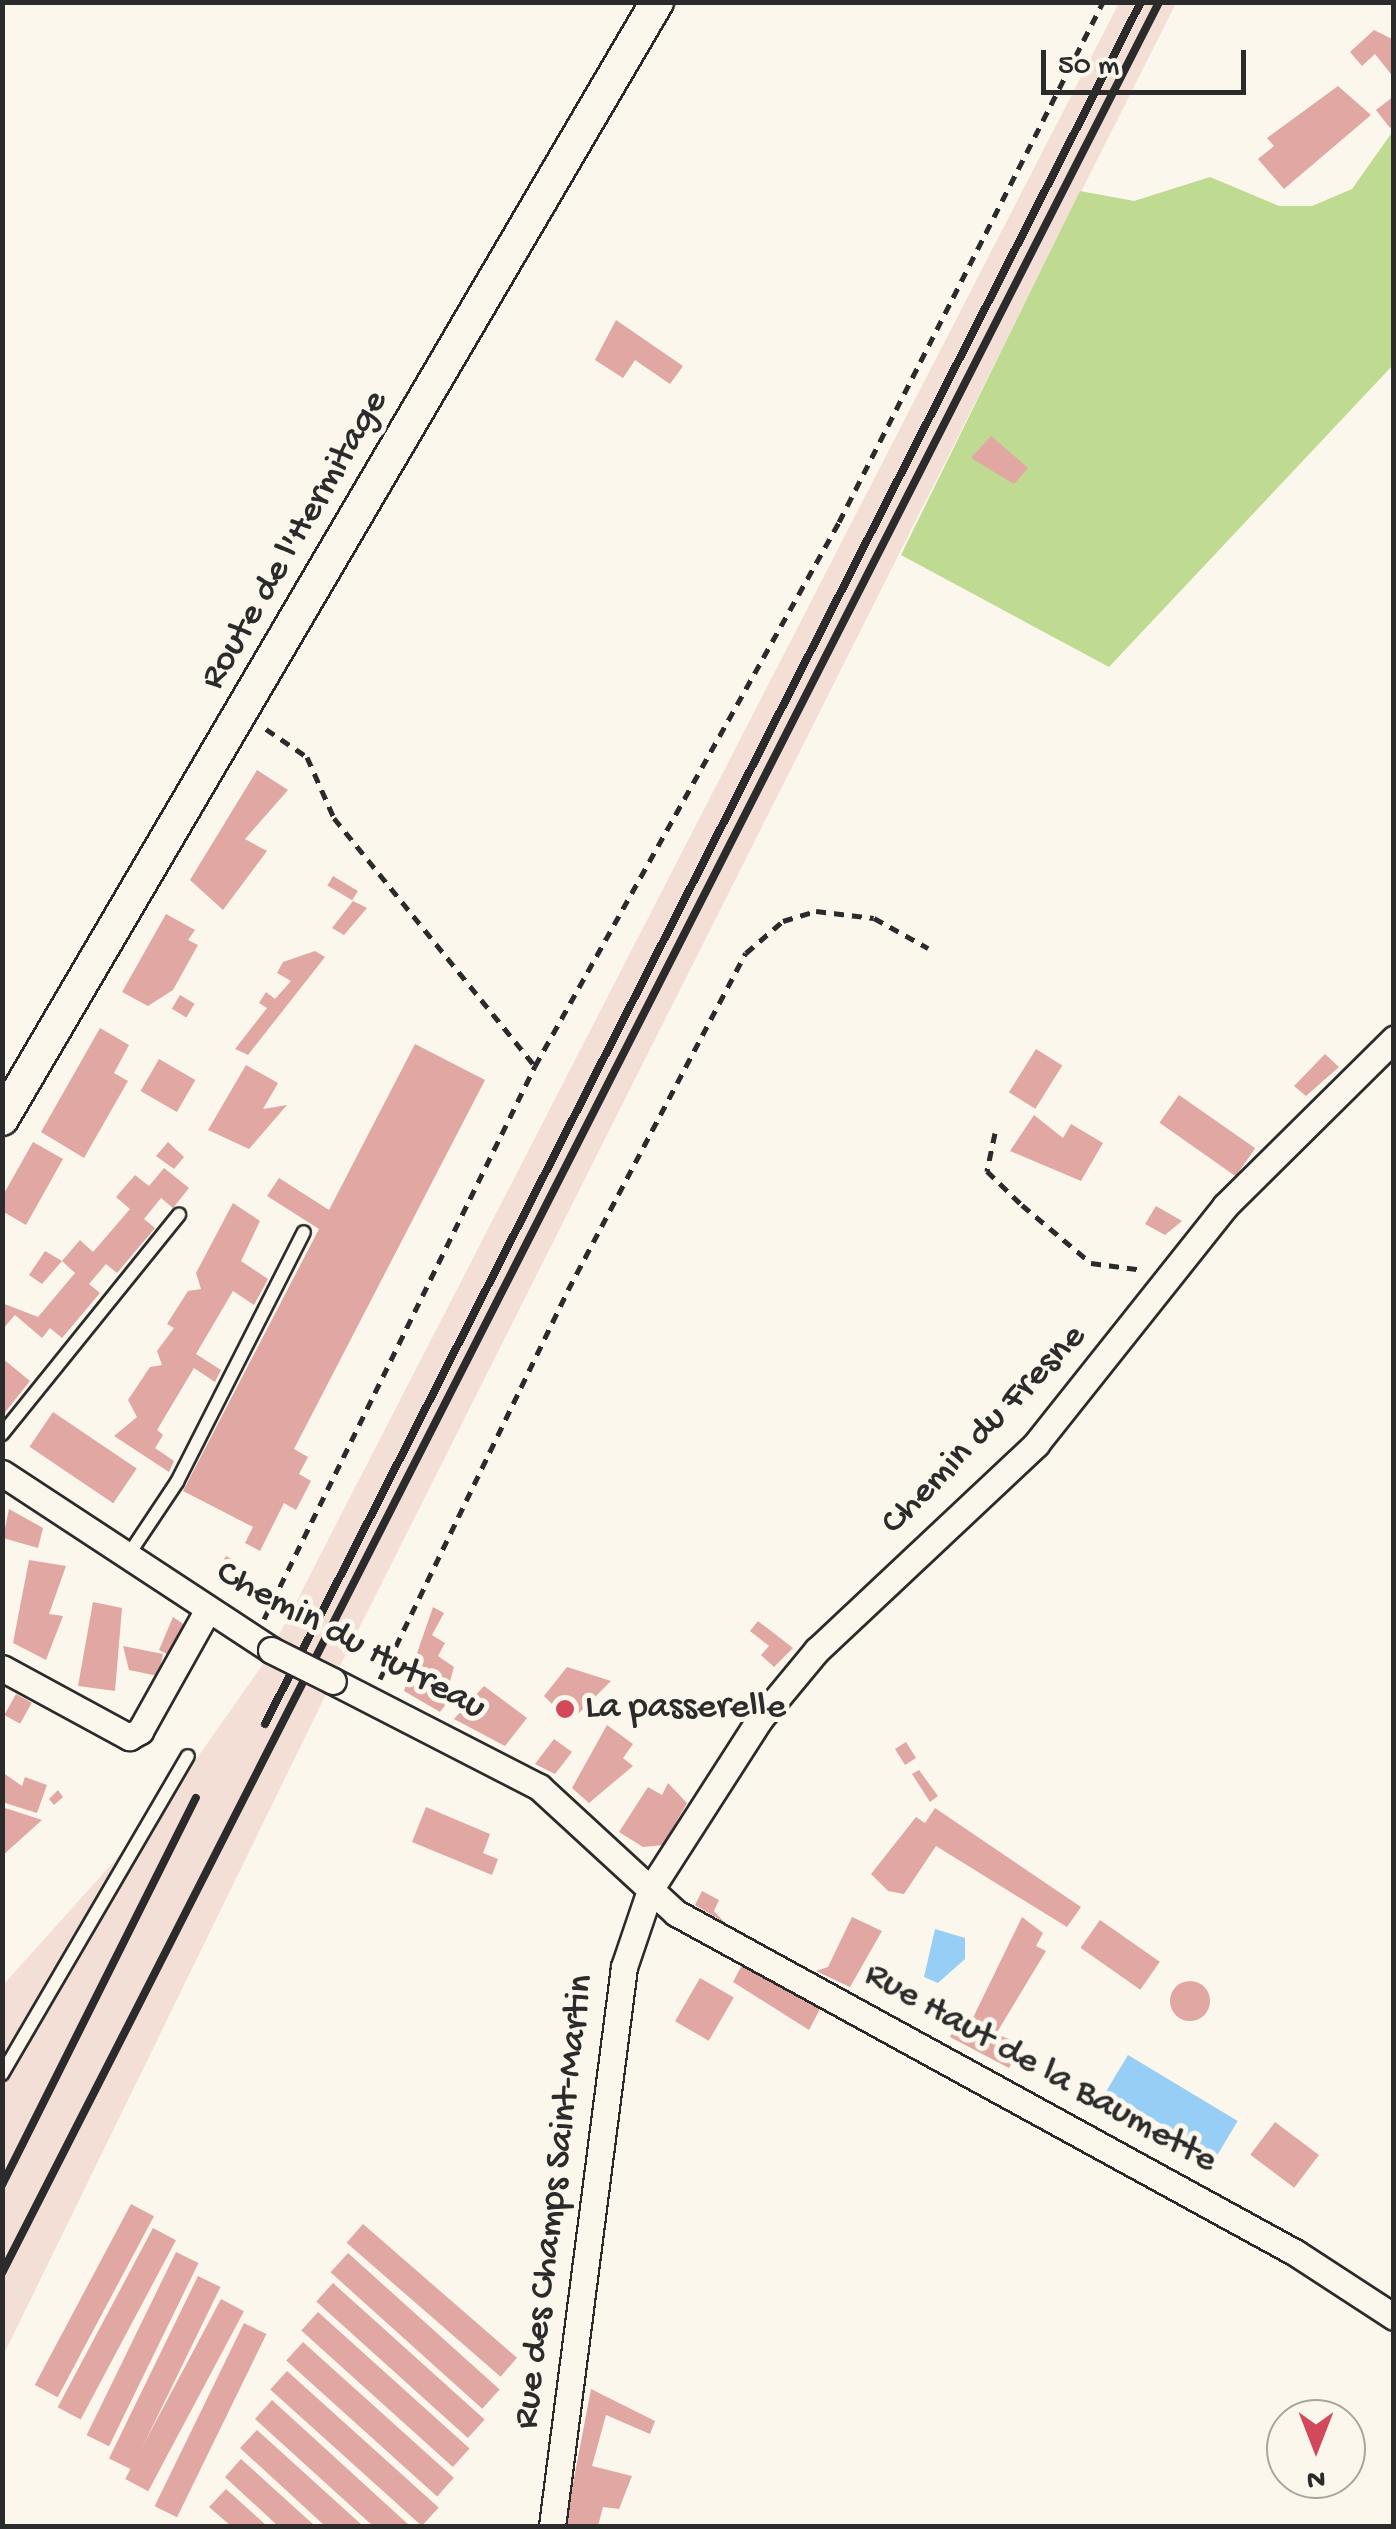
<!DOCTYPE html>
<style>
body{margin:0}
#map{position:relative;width:1396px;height:2529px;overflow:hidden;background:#fbf7ec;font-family:"Gochi Hand",sans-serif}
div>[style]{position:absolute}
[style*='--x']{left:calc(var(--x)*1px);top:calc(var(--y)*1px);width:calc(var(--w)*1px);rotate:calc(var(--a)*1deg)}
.built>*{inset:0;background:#f3dfd6}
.green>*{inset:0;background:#bfda91}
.water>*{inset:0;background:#97cef6;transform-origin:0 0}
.building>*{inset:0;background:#e1a7a3;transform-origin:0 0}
.round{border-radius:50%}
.path>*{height:5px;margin-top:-2.5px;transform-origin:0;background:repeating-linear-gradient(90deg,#2b2b2b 0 10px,transparent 0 18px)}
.roads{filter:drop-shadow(2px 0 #2b2b2b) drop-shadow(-2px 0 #2b2b2b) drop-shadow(0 2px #2b2b2b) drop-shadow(0 -2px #2b2b2b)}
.lane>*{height:12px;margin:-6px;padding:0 6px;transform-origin:6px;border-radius:6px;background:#fbf7ec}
.street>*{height:25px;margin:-12.5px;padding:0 12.5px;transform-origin:12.5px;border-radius:12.5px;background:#fbf7ec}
.secondary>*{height:32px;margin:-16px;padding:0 16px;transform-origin:16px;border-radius:16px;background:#fbf7ec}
.rail>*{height:8px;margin:-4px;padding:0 4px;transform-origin:4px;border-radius:4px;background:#2b2b2b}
.bridges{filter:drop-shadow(2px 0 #2b2b2b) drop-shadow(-2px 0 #2b2b2b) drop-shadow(0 2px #2b2b2b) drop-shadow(0 -2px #2b2b2b)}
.street-bridge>*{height:25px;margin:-12.5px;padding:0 12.5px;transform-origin:12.5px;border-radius:12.5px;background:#fbf7ec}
.dots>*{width:28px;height:28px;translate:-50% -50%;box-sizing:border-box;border:5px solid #fbf7ec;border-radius:50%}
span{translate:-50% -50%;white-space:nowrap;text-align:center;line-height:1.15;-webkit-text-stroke:10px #fbf7ec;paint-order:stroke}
.street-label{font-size:38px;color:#2b2b2b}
.poi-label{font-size:38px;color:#2b2b2b}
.left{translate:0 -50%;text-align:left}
.frame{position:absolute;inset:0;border:5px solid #2b2b2b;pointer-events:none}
.north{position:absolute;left:1266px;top:2399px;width:100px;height:100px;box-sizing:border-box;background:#fbf7ec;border:2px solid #a8a59f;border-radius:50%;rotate:180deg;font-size:28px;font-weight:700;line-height:40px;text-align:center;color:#2b2b2b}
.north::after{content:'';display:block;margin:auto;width:35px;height:45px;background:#d1495b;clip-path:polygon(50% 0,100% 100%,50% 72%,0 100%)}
.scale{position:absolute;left:1041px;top:50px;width:205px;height:45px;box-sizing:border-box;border:5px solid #2b2b2b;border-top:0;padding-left:12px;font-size:30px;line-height:35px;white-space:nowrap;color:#2b2b2b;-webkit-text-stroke:8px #fbf7ec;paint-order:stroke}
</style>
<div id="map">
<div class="built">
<div style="clip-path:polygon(1119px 3px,1176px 3px,336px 1674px,275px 1643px)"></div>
<div style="clip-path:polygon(268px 1657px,329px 1688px,3px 2356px,3px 1985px,162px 1808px)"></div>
</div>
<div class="green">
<div style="clip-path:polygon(1393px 131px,1393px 365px,1109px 667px,901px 555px,1080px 191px,1134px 201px,1210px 177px,1279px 206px,1312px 206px,1352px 189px)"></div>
</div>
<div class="water">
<div style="clip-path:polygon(935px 1929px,965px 1938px,965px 1959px,938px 1983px,924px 1977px)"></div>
<div style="left:1128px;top:2055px;width:128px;height:42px;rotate:31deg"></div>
</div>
<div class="building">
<div style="clip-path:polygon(1374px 30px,1394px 40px,1394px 78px,1375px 54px,1362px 66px,1350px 52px)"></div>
<div style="clip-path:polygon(1338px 86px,1371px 115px,1284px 189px,1258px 159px,1274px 146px,1267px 138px)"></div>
<div style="clip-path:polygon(1394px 96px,1394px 125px,1390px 128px,1376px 110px)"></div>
<div style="clip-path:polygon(616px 320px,683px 366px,670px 384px,635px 360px,623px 378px,595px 360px)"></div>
<div style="clip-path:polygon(991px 436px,1028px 468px,1014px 484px,971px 458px)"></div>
<div style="clip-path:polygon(257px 770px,288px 790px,245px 839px,267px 851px,223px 910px,190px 880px)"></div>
<div style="left:333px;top:876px;width:29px;height:11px;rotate:31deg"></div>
<div style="clip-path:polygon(353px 901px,367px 908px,344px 935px,332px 928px)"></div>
<div style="clip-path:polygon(166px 914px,195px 930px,188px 940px,198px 945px,173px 990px,148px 1006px,122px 992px)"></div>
<div style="clip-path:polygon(315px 951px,325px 957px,248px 1055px,235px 1049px,267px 1008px,259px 1003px,266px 992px,275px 999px,291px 981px,277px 973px,283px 962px)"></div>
<div style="left:180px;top:995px;width:17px;height:16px;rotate:31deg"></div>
<div style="clip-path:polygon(100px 1028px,129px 1045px,114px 1073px,128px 1081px,84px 1158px,41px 1132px)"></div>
<div style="clip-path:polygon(415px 1044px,485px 1080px,294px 1449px,308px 1457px,299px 1474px,311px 1481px,296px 1510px,284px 1503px,260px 1551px,245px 1543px,253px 1527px,183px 1491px,319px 1229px,267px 1196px,279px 1178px,329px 1210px)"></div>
<div style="left:1036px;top:1049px;width:31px;height:51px;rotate:32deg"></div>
<div style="clip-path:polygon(1325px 1054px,1339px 1067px,1306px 1096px,1294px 1086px)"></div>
<div style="left:159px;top:1059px;width:42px;height:37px;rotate:30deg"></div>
<div style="clip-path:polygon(246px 1065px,278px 1083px,263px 1109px,287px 1105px,249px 1149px,208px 1130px)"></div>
<div style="left:1179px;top:1095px;width:93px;height:34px;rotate:35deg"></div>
<div style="clip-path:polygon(1034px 1115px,1063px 1138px,1071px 1124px,1103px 1143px,1081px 1181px,1010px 1151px)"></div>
<div style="clip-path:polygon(33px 1142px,63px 1159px,26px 1225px,2px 1211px,2px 1197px)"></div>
<div style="clip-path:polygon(168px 1142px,184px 1157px,174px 1169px,156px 1156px)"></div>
<div style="clip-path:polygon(164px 1168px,189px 1188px,173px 1208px,161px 1198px,144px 1219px,155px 1228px,117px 1273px,106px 1264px,89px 1284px,100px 1293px,62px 1338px,50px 1328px,42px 1338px,15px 1315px,2px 1330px,2px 1303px,38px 1317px,75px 1273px,62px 1261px,80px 1240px,93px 1252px,130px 1209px,116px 1197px,135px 1175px,149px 1186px)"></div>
<div style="clip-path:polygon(233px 1203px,260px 1221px,241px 1261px,268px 1279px,254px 1305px,233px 1291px,196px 1354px,221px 1370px,215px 1382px,194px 1368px,157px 1430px,163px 1435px,155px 1448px,174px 1461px,169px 1472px,114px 1436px,137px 1417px,128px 1400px,150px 1367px,162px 1365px,157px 1351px,174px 1328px,167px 1324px,188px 1291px,201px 1289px,196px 1273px)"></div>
<div style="clip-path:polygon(1156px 1206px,1182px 1221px,1165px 1235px,1145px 1224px)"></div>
<div style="clip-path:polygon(45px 1251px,62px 1261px,42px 1284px,29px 1275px)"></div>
<div style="clip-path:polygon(2px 1358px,30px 1381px,2px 1416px)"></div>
<div style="left:53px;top:1412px;width:101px;height:42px;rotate:34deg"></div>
<div style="clip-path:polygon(9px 1509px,43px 1528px,38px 1548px,3px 1538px)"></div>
<div style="left:226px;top:1556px;width:10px;height:19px;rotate:29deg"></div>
<div style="clip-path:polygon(29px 1560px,66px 1566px,49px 1614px,63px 1616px,46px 1660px,13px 1643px)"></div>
<div style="clip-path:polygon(93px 1602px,122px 1608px,115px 1691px,78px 1686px)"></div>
<div style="clip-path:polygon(433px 1607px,444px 1613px,432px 1635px,445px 1643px,438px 1656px,454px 1667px,447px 1692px,458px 1688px,440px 1712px,404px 1691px)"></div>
<div style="clip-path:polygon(173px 1617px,191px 1629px,175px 1658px,159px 1650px)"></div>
<div style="clip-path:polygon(758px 1621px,793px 1648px,774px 1667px,761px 1655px,769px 1646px,750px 1631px)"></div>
<div style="clip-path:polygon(123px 1646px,163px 1654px,158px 1676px,129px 1670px)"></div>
<div style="clip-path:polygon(567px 1667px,611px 1681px,570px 1722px,544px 1696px)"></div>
<div style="clip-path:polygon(484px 1686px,527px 1718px,505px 1746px,454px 1719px)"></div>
<div style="left:16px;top:1694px;width:18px;height:24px;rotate:29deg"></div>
<div style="clip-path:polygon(607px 1725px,633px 1744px,623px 1758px,633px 1766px,589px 1803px,572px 1788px)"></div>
<div style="clip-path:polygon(554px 1739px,572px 1752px,555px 1774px,535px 1764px)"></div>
<div style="left:906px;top:1742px;width:19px;height:13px;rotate:58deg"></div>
<div style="clip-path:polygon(919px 1770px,938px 1796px,930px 1802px,912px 1774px)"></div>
<div style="clip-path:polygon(2px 1772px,22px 1786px,25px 1777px,47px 1785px,37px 1813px,2px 1802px)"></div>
<div style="clip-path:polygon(668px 1783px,687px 1803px,663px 1845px,643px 1847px,619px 1832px,648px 1787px,662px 1795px)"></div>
<div style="clip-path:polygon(58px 1790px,63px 1797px,54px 1805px,49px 1799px)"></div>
<div style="clip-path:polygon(2px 1807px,42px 1820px,2px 1856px)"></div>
<div style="clip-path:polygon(426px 1807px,490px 1834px,483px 1853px,498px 1859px,492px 1875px,412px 1842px)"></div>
<div style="clip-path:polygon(935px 1808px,1081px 1907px,1067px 1927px,936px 1846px,904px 1894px,888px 1891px,871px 1874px,916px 1817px,925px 1823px)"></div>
<div style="clip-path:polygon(702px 1891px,719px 1900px,714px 1911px,725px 1923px,695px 1905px)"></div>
<div style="clip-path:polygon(852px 1917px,882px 1931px,850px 1987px,816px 1971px,828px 1967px)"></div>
<div style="clip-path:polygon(1022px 1917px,1043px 1933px,1036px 1946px,1046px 1951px,996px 2034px,1022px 2044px,1009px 2068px,950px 2037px,957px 2025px,967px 2030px)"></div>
<div style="left:1100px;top:1920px;width:73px;height:34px;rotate:35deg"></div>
<div style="clip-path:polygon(743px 1963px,821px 2007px,809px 2030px,733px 1982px)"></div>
<div style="left:700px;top:1978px;width:39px;height:50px;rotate:30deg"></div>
<div class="round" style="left:1170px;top:1981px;width:40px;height:40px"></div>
<div style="left:1275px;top:2122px;width:55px;height:41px;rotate:37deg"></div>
<div style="left:131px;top:2204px;width:26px;height:205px;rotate:28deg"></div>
<div style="left:363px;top:2224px;width:204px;height:25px;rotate:41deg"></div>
<div style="left:153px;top:2228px;width:26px;height:203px;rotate:28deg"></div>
<div style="left:176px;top:2252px;width:25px;height:204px;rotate:26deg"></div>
<div style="left:348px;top:2253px;width:204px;height:26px;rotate:42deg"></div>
<div style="left:198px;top:2276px;width:25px;height:203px;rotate:26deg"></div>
<div style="left:333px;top:2283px;width:204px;height:25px;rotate:42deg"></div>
<div style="left:221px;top:2299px;width:26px;height:204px;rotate:28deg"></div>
<div style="left:318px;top:2312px;width:204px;height:25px;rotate:42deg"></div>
<div style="left:244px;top:2323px;width:25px;height:204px;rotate:26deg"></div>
<div style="left:303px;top:2342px;width:203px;height:25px;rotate:42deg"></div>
<div style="left:287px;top:2371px;width:204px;height:25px;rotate:42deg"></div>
<div style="clip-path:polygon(591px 2389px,655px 2421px,650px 2434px,606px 2415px,592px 2466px,632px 2476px,619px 2509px,603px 2507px,598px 2526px,565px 2526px)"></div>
<div style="clip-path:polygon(272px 2400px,410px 2526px,373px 2526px,255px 2419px)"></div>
<div style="clip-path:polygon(257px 2430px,363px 2526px,325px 2526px,240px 2448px)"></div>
<div style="clip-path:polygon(241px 2459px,315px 2526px,278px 2526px,225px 2477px)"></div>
<div style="clip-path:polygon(226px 2489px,267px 2526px,231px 2526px,209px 2507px)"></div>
</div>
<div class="path">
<div style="--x:266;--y:729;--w:50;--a:34.3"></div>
<div style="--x:307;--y:757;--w:67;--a:66.1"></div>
<div style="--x:334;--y:818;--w:319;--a:51"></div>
<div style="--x:995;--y:1133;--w:39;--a:102"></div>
<div style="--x:987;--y:1171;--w:49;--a:44.2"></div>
<div style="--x:1022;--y:1205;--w:90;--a:40"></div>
<div style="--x:1091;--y:1263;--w:53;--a:7.5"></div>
<div style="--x:264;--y:1619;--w:616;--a:-63.89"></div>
<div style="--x:535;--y:1066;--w:623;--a:-60.8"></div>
<div style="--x:839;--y:522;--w:583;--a:-63.08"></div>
<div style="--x:380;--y:1679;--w:432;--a:-64.2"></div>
<div style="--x:568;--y:1290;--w:381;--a:-62.2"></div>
<div style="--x:746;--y:953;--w:49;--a:-40.9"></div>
<div style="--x:783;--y:921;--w:34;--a:-17"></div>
<div style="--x:816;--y:911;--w:58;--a:6.9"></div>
<div style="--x:874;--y:918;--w:62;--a:29.1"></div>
</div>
<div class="roads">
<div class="lane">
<div style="--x:2;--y:1434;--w:282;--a:-51.1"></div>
<div style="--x:127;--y:1557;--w:90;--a:-56.3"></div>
<div style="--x:177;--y:1482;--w:280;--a:-63.1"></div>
<div style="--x:2;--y:2074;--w:368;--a:-59.7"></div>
</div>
<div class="street">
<div style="--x:2;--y:1473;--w:322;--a:33.3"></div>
<div style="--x:2;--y:1668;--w:145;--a:28.5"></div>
<div style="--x:129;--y:1737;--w:13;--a:-29"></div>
<div style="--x:140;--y:1731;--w:137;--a:-60.8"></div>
<div style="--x:333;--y:1681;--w:232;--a:27.2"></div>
<div style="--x:539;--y:1787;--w:186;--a:42.6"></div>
<div style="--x:676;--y:1913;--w:707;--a:28.74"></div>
<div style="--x:1296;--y:2253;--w:117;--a:33.1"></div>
<div style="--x:552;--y:2526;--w:564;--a:-82.66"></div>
<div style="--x:624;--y:1967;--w:81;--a:-71.3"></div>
<div style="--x:650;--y:1890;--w:202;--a:-57.3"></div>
<div style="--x:759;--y:1720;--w:91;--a:-50.4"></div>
<div style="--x:817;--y:1650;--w:301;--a:-43.2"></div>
<div style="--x:1036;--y:1444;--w:304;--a:-51.5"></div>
<div style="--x:1225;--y:1206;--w:238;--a:-44.7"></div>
</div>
<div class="secondary">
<div style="--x:2;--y:1119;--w:1295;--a:-59.61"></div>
</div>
</div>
<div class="rail">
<div style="--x:265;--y:1724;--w:1932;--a:-63.04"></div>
<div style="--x:2;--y:2185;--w:433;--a:-63.4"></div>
<div style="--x:2;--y:2273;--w:2549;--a:-63"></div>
</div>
<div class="bridges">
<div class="street-bridge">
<div style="--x:271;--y:1650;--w:69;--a:26.6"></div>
</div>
</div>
<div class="dots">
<div style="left:565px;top:1709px;background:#d1495b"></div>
</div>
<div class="street-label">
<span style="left:296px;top:541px;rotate:-60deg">Route de l'Hermitage</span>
<span style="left:985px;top:1431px;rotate:-46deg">Chemin du Fresne</span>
<span style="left:350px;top:1642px;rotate:28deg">Chemin du Hutreau</span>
<span style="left:1040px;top:2069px;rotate:29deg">Rue Haut de la Baumette</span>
<span style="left:556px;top:2202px;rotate:-83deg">Rue des Champs Saint-Martin</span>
</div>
<div class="poi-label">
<span class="left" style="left:585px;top:1709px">La passerelle</span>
</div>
<div class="frame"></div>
<div class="north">N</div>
<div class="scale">50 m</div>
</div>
